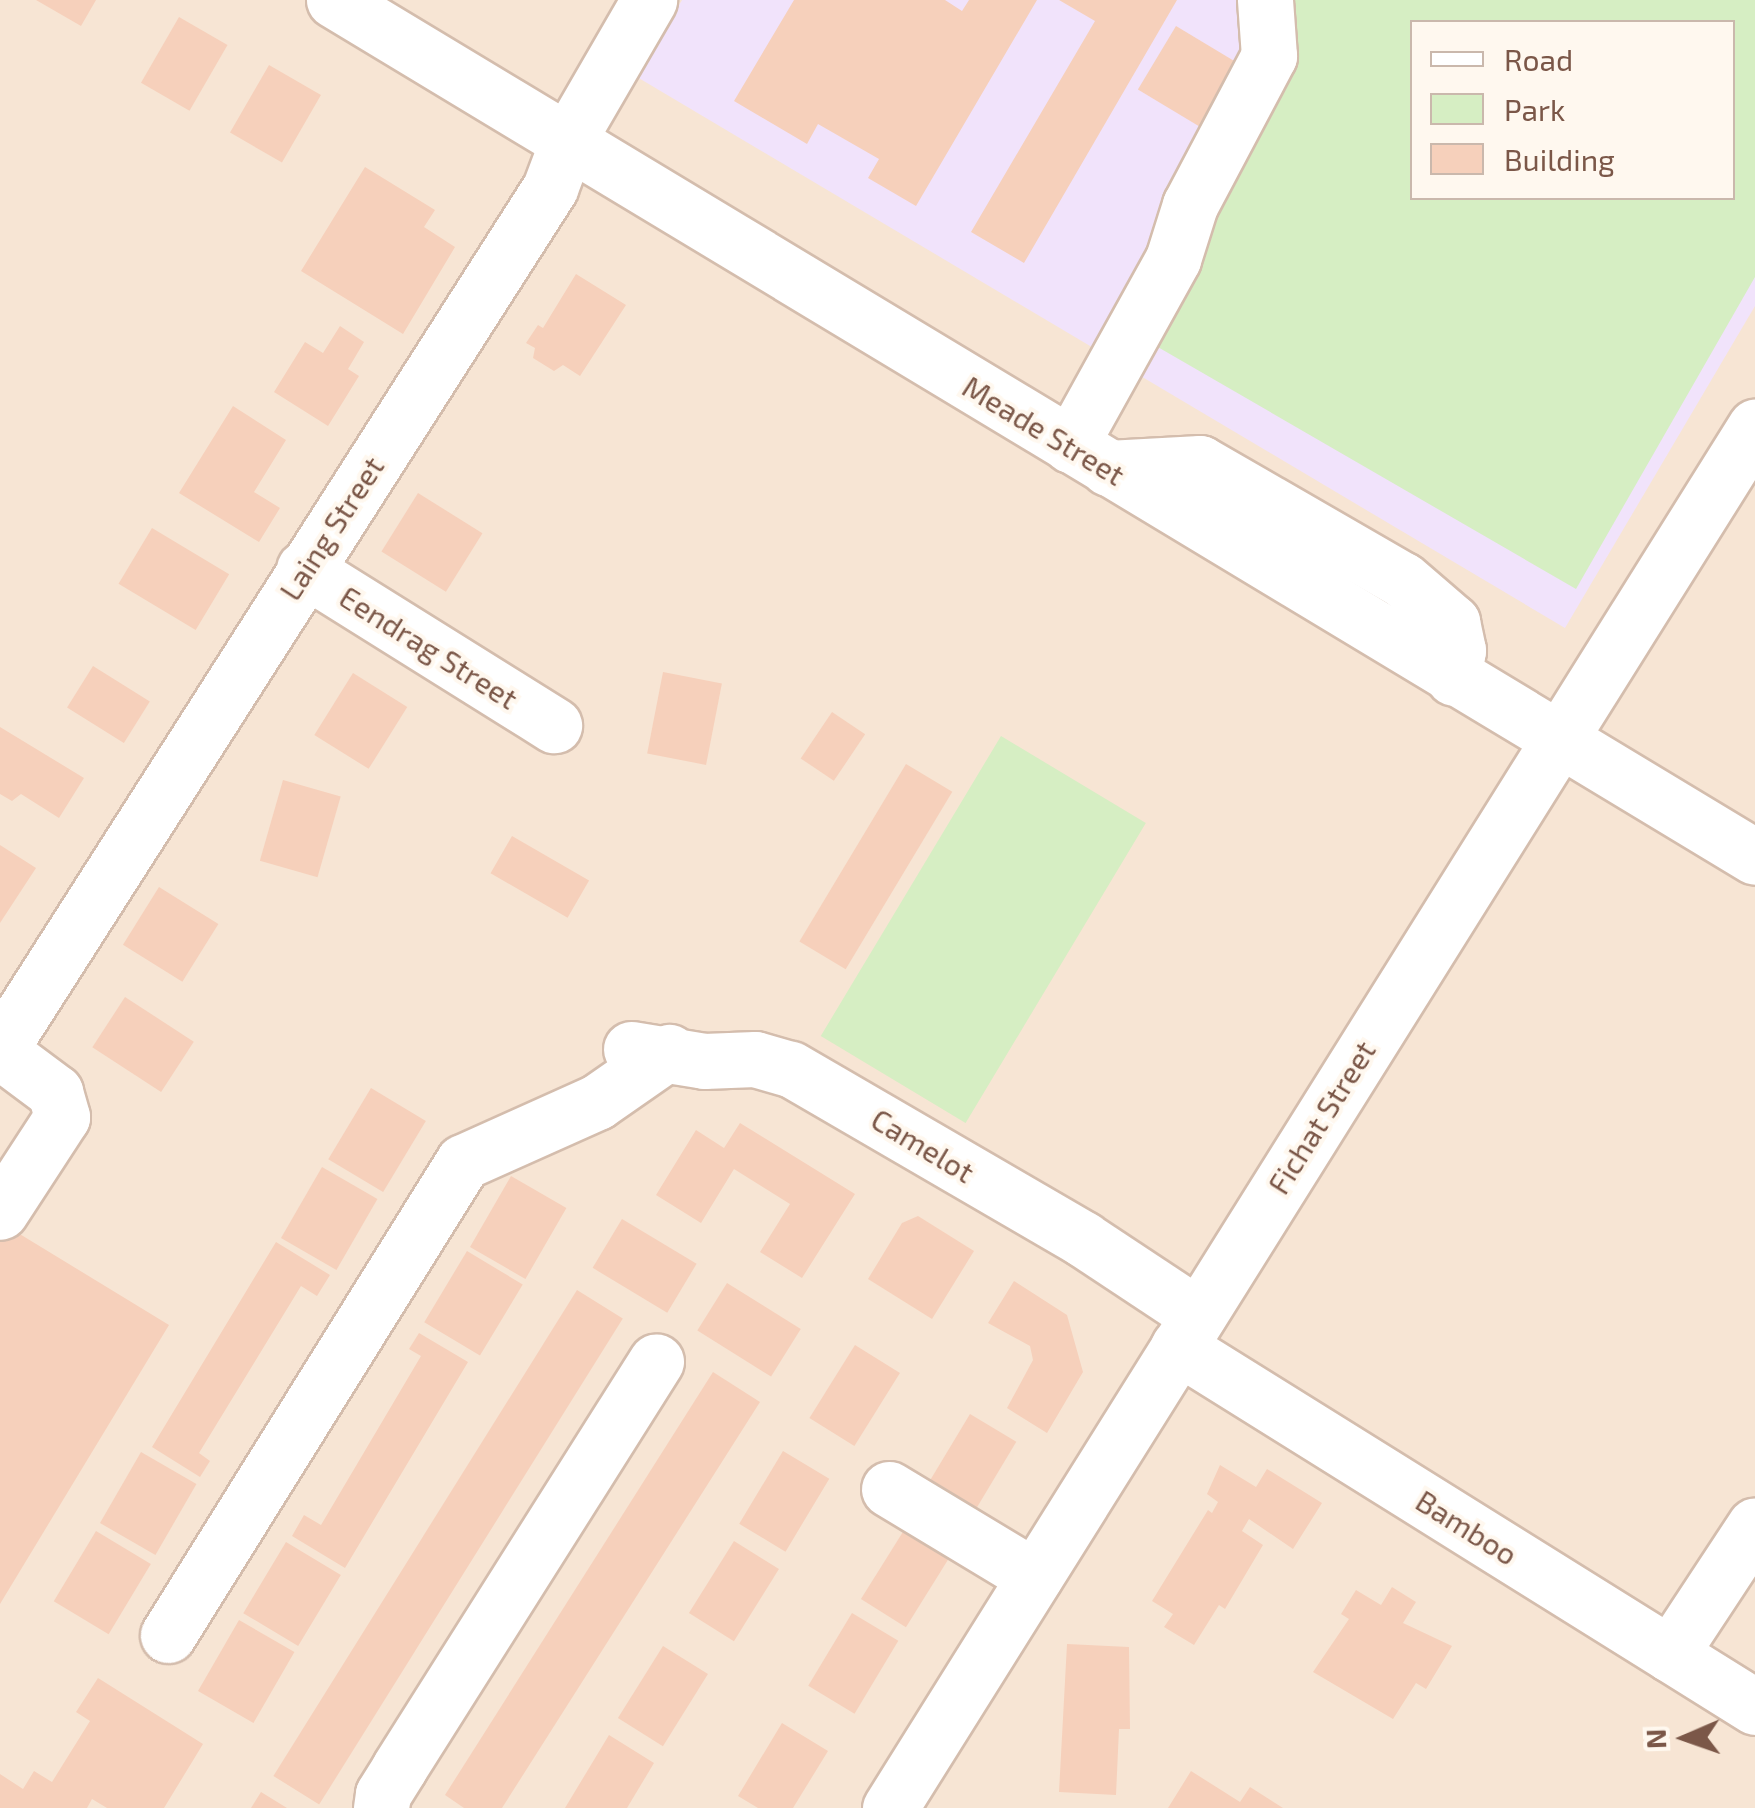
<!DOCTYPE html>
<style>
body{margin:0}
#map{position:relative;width:1755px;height:1808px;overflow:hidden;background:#fef4e6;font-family:"Exo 2",sans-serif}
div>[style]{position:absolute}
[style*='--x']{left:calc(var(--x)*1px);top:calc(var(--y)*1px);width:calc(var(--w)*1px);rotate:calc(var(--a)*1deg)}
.residential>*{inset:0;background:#f7e5d4}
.education>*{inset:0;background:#f1e3fb}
.green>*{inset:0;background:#d6eec3;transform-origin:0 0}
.building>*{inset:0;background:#f6d0bb;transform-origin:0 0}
.roads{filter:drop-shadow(2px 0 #d4bdad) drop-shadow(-2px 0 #d4bdad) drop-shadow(0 2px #d4bdad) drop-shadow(0 -2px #d4bdad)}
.minor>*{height:55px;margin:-27.5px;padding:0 27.5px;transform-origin:27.5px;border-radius:27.5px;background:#fff}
span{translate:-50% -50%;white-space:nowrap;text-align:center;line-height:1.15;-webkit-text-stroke:8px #fff8ef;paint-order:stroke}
.street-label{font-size:30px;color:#7b5748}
.legend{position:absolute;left:1410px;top:20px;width:325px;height:180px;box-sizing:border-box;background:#fff8ef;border:2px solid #cab8ac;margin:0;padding:12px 18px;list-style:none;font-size:30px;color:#7b5748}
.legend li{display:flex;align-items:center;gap:20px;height:50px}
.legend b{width:50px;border:2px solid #cab8ac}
.north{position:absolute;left:1635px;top:1688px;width:100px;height:100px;-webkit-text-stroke:8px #fff8ef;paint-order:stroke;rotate:268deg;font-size:28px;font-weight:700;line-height:40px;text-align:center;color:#7b5748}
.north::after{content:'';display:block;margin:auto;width:35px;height:45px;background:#7b5748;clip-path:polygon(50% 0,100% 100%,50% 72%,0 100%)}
</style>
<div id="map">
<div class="residential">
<div style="clip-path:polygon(evenodd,0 0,1755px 0,1755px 1808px,0 1808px,0 0,1412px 22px,1732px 22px,1732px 198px,1412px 198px,1412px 22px)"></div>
</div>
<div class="education">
<div style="clip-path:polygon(evenodd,682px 0,1755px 0,1755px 306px,1565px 628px,637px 77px,682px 0,1412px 22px,1732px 22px,1732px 198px,1412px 198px,1412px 22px)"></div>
</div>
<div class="green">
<div style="clip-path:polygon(evenodd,1282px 0,1755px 0,1755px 277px,1576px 589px,1137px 335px,1299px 53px,1282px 0,1412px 22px,1732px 22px,1732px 198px,1412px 198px,1412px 22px)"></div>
<div style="left:1001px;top:736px;width:169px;height:350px;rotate:31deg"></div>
</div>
<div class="building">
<div style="clip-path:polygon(36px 0,96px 0,81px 26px)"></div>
<div style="clip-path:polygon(794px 0,945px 0,962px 11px,969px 0,1037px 0,916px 206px,868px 178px,879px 159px,818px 124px,807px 144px,734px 101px)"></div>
<div style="clip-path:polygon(1059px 0,1177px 0,1024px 263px,971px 232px,1095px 21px)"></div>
<div style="left:179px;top:17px;width:56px;height:76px;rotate:30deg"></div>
<div style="left:1176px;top:26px;width:82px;height:74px;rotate:31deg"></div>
<div style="left:269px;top:65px;width:60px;height:78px;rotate:30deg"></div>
<div style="clip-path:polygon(365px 167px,435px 210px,424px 227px,455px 247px,403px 334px,301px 271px)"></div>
<div style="clip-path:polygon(576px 274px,626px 305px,580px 376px,563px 365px,554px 371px,533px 358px,535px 348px,526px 343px,538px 325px,543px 328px)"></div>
<div style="clip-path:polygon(340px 326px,364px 342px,348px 369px,359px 376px,328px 426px,274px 392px,305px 342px,323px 353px)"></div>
<div style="clip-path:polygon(233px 406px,286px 440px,254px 492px,280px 508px,259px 542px,179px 493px)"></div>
<div style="left:418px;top:493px;width:76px;height:69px;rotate:32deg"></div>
<div style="left:152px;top:528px;width:90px;height:65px;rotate:31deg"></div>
<div style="left:93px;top:666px;width:67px;height:49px;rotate:32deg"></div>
<div style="left:663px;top:672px;width:60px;height:83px;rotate:11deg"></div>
<div style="left:353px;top:673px;width:64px;height:73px;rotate:32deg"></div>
<div style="left:832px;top:712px;width:40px;height:56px;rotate:34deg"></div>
<div style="clip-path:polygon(0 727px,84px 778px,59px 818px,21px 794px,12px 801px,0 794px)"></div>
<div style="left:906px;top:764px;width:54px;height:207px;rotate:31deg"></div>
<div style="left:283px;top:780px;width:60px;height:84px;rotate:16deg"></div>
<div style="left:512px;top:836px;width:89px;height:43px;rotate:30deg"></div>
<div style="clip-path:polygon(0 845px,36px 868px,0 923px)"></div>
<div style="left:159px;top:887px;width:70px;height:68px;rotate:32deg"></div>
<div style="left:125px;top:997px;width:82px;height:60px;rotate:33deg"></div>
<div style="left:371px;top:1088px;width:64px;height:83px;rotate:31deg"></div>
<div style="clip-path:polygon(740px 1123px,855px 1194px,802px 1278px,760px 1252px,790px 1204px,734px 1169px,701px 1223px,656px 1195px,696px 1130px,724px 1148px)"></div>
<div style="left:322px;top:1167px;width:64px;height:82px;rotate:30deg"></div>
<div style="left:511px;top:1176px;width:64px;height:82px;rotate:30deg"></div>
<div style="clip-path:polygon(918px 1216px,974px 1251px,932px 1319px,868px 1279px,902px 1223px)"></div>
<div style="left:622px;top:1219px;width:87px;height:57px;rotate:31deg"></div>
<div style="clip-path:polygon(0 1222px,169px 1325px,0 1604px)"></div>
<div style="clip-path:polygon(276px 1242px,330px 1275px,317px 1296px,301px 1286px,199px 1453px,210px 1461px,200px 1477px,152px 1447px)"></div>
<div style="left:467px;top:1251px;width:65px;height:83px;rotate:31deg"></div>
<div style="clip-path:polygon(1014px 1281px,1067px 1315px,1083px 1372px,1047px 1433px,1007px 1408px,1033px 1360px,1030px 1346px,988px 1323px)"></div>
<div style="left:727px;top:1283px;width:87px;height:56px;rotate:32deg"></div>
<div style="left:577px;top:1290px;width:54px;height:573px;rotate:32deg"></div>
<div style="clip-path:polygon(419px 1333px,468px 1362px,345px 1568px,292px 1536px,304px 1515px,321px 1525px,421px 1356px,409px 1349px)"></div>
<div style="left:855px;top:1345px;width:53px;height:86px;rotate:32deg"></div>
<div style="clip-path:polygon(713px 1372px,760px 1402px,502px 1808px,464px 1808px,445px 1795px)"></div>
<div style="left:970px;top:1414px;width:54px;height:85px;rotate:31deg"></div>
<div style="left:783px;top:1451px;width:54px;height:85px;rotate:31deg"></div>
<div style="left:141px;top:1452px;width:64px;height:82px;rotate:30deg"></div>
<div style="clip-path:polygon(1220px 1465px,1256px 1487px,1267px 1469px,1322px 1503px,1293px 1549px,1249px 1519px,1242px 1531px,1263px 1545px,1225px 1609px,1219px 1605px,1194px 1645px,1164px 1627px,1173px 1614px,1152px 1601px,1208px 1510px,1212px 1513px,1218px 1502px,1207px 1494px)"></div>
<div style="left:906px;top:1527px;width:53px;height:85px;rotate:32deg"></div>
<div style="left:96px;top:1531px;width:64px;height:82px;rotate:31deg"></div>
<div style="left:734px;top:1541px;width:53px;height:85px;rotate:32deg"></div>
<div style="left:286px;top:1542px;width:64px;height:83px;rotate:31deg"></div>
<div style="clip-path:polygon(1392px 1587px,1416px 1602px,1403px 1623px,1452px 1646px,1426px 1689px,1416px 1683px,1393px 1719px,1313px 1672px,1349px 1619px,1341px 1614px,1356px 1590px,1381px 1605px)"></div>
<div style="left:852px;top:1613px;width:54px;height:85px;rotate:31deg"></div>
<div style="left:239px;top:1620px;width:64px;height:82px;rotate:30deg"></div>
<div style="clip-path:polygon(1067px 1644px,1129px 1647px,1130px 1729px,1119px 1729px,1116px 1795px,1059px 1792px)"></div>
<div style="left:663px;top:1646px;width:53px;height:85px;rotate:32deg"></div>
<div style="clip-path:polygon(98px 1678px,203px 1744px,164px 1808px,107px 1808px,92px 1799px,87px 1808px,0 1808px,0 1774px,23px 1789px,34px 1771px,52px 1782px,90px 1721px,76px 1712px)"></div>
<div style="clip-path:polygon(782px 1723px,828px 1751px,793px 1808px,758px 1808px,738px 1796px)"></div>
<div style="clip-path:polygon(609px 1735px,654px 1763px,627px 1808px,565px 1808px)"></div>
<div style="clip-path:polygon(1191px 1771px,1240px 1802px,1250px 1787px,1283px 1808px,1168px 1808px)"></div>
<div style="clip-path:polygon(261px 1792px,287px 1808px,251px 1808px)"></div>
</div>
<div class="roads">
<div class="minor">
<div style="--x:334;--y:0;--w:1659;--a:31.09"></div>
<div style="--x:1070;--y:445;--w:213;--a:-61"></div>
<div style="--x:1173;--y:259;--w:57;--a:-72.5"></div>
<div style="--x:1190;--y:205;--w:169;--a:-62.1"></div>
<div style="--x:1269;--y:56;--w:56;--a:-94.1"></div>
<div style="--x:1108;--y:468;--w:92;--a:-3.1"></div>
<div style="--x:1200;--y:463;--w:234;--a:30"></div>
<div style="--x:1403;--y:580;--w:65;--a:40.6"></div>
<div style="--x:1452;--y:622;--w:29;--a:78"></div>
<div style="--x:1458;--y:650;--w:28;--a:100"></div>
<div style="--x:304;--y:569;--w:295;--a:32"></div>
<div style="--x:0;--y:1049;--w:1022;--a:-57.43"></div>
<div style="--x:550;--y:188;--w:51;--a:-69.4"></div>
<div style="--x:568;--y:140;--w:162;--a:-59.9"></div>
<div style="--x:631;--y:1049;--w:74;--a:9.3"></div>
<div style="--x:704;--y:1061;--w:51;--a:-2.2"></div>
<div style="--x:755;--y:1059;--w:37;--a:16"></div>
<div style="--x:791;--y:1069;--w:338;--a:30.2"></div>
<div style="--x:1083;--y:1239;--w:138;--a:33.5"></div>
<div style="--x:0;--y:1051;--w:69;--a:36.7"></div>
<div style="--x:55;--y:1092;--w:26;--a:74"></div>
<div style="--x:62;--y:1117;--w:113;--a:123.1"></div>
<div style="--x:1178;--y:1347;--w:680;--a:31.96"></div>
<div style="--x:889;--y:1489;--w:170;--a:31.1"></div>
<div style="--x:168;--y:1635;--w:557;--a:-58.05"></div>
<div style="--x:463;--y:1162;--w:147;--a:-24.1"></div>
<div style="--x:597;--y:1102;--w:88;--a:-34.8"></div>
<div style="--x:1670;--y:1654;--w:154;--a:-56.6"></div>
<div style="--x:381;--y:1808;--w:14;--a:-82"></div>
<div style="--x:383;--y:1794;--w:31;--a:-58"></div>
<div style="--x:399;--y:1768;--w:481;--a:-57.7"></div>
<div style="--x:890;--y:1808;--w:1630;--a:-57.94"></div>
</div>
</div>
<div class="street-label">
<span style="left:1044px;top:430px;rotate:31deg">Meade Street</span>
<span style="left:331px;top:528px;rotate:-57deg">Laing Street</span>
<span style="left:429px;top:647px;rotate:32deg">Eendrag Street</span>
<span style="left:1321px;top:1117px;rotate:-58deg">Fichat Street</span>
<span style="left:923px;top:1145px;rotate:31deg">Camelot</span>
<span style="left:1467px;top:1527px;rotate:32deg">Bamboo</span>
</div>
<ul class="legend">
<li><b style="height:12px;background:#fff"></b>Road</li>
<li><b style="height:28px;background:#d6eec3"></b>Park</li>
<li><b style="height:28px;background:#f6d0bb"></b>Building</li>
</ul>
<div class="north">N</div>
</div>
